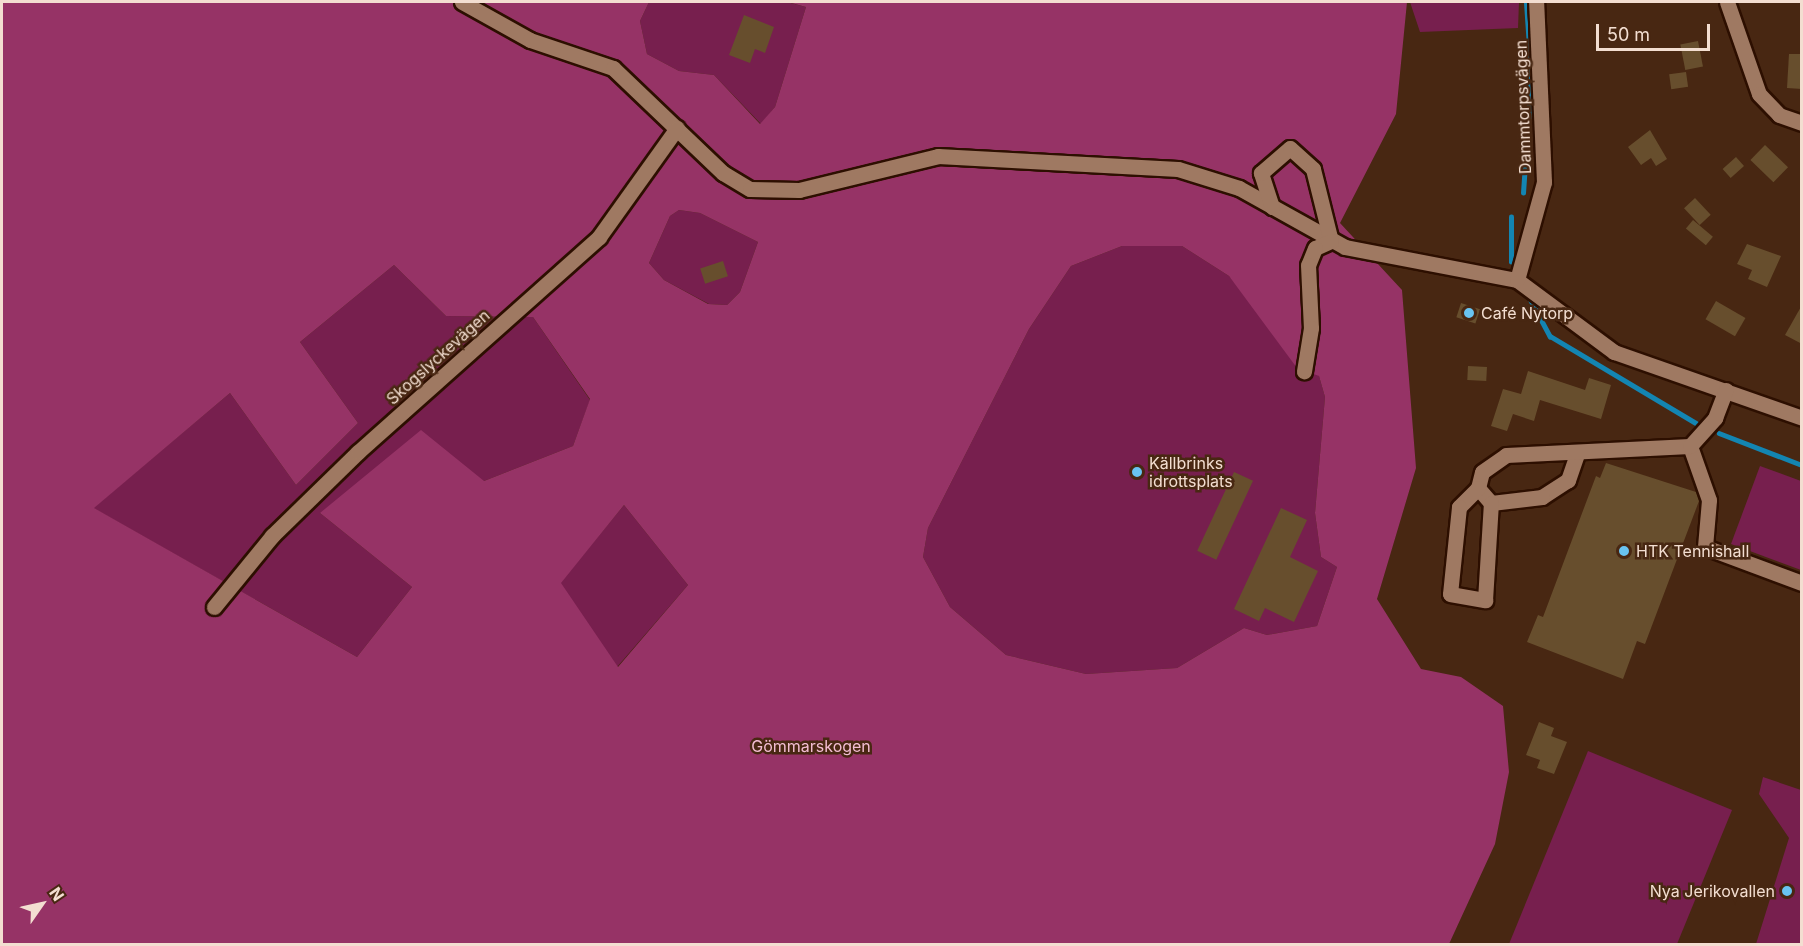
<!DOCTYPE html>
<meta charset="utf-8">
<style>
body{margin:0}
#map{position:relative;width:1803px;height:946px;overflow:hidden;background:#482712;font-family:Inter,sans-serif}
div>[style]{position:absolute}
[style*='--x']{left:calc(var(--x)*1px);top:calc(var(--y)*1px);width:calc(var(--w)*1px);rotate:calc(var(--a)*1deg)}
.green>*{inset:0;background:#771f4e}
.forest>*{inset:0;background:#963366}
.stream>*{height:4.5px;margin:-2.25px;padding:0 2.25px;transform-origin:2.25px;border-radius:2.25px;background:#1385b2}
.building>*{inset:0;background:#674e2d;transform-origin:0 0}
.roads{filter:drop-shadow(2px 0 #2d0f00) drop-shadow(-2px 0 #2d0f00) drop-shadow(0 2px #2d0f00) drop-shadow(0 -2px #2d0f00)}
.minor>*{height:15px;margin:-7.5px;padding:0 7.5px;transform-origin:7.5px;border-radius:7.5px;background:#9f7962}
.dots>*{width:16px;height:16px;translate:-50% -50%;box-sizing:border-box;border:3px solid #482712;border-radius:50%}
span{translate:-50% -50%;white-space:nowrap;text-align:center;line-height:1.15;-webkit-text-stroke:5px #482712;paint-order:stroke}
.street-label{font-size:16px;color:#f3ded1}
.poi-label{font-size:16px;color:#f3ded1}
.left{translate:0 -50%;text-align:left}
.right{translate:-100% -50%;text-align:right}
.park-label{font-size:16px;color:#f3bdd3}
.frame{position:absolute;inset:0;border:3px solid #f3ded1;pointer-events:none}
.north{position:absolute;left:12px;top:874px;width:60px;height:60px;-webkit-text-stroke:4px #482712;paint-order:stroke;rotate:56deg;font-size:16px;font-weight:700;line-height:24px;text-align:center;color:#f3ded1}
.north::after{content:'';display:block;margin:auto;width:21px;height:27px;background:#f3ded1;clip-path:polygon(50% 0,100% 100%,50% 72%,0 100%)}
.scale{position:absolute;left:1596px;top:24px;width:114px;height:27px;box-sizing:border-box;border:3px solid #f3ded1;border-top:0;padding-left:8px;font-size:18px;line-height:21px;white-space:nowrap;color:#f3ded1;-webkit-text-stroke:4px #482712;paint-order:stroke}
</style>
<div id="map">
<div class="green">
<div style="clip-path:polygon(649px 2px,787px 2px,806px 7px,775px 107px,761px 124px,714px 75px,679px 71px,647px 54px,640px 21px)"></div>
<div style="clip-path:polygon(1410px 2px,1519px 2px,1518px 28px,1420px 32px)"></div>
<div style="clip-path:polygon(679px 210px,700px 213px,758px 242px,740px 292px,727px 305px,709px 304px,664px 280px,649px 263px,670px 216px)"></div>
<div style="clip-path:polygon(1122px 246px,1182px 246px,1229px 276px,1319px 376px,1325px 397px,1315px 513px,1321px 557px,1337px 567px,1317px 626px,1267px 635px,1244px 628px,1177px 668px,1086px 674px,1006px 655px,950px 607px,923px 557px,928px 528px,1029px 329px,1071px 266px)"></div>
<div style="clip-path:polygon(394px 265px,446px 316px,533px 317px,590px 400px,573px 446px,484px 481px,320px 513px,412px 587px,357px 657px,93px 508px,230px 393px,296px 485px,358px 423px,300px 342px)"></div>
<div style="clip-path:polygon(1760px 466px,1801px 481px,1801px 570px,1731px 544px)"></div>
<div style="clip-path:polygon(624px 505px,688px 585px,617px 667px,560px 583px)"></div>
<div style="clip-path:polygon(1588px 751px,1732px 810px,1677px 944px,1509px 944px)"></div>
<div style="clip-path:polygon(1763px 777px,1801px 790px,1801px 944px,1756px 944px,1789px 838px,1759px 794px)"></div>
</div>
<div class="forest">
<div style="clip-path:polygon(evenodd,2px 2px,649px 2px,640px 21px,647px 54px,679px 71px,714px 75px,760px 124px,775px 107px,806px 7px,788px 2px,1407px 2px,1396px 114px,1340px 223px,1402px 290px,1416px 468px,1377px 599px,1421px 669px,1461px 677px,1503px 706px,1509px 772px,1495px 844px,1449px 944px,2px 944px,2px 2px,679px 210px,700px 213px,758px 242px,740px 292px,727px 305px,708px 304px,664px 280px,649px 263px,670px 216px,679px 210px,2px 2px,1122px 246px,1182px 246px,1229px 276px,1297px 368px,1319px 376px,1325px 397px,1315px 513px,1321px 557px,1337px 567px,1317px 626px,1267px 635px,1244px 628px,1177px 668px,1086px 674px,1006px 655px,950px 607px,923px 557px,928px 528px,1029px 329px,1071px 266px,1122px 246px,2px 2px,394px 265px,446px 316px,533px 317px,590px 399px,573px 446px,484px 481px,421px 430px,320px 513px,412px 587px,357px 657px,94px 508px,230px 393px,296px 485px,358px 423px,300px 342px,394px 265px,2px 2px,624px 505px,688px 585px,618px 667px,561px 583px,624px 505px)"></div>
</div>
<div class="stream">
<div style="--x:1523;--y:193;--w:117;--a:-86.1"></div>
<div style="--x:1531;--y:76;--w:74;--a:-93.9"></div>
<div style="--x:1511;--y:262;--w:45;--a:-90"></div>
<div style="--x:1528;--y:295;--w:47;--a:61.8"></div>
<div style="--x:1550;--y:336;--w:170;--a:30.8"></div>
<div style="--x:1719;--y:433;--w:89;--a:21.1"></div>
</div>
<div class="building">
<div style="clip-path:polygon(744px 15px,774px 27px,765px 53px,755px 49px,750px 63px,729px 55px)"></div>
<div style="left:1698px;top:41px;width:26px;height:18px;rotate:79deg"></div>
<div style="clip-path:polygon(1789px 54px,1802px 54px,1802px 89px,1787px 88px)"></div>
<div style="left:1686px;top:72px;width:15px;height:17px;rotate:82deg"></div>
<div style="clip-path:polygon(1650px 130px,1667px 159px,1656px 166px,1651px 158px,1641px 165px,1628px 147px)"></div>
<div style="left:1765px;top:145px;width:32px;height:21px;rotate:44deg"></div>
<div style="left:1736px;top:157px;width:12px;height:18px;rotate:48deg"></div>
<div style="left:1695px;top:198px;width:23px;height:15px;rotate:47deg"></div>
<div style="left:1693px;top:220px;width:26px;height:11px;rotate:40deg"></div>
<div style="clip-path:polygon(1747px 244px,1781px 256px,1767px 287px,1748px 279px,1752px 270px,1737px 264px)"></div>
<div style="left:723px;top:261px;width:16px;height:24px;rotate:72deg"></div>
<div style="left:1716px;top:301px;width:34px;height:21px;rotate:30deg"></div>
<div style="left:1461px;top:303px;width:20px;height:15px;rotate:18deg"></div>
<div style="clip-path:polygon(1802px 305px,1802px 344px,1785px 335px)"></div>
<div style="left:1468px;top:366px;width:19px;height:14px;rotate:3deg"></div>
<div style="clip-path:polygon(1528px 371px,1585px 390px,1589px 378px,1611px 385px,1601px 419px,1540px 400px,1534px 421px,1513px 414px,1507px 431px,1491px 426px,1503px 389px,1521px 394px)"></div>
<div style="clip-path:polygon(1606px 463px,1696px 492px,1699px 501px,1645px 644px,1637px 641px,1623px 679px,1527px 642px,1538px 615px,1543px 617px,1596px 476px,1600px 478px)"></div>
<div style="left:1234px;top:472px;width:21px;height:87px;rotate:25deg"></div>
<div style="clip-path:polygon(1281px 508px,1307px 520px,1290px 557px,1318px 571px,1294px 622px,1265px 608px,1259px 621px,1234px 609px)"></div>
<div style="clip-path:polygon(1539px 722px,1554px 728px,1551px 736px,1567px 742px,1554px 774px,1537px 768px,1540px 760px,1526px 755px)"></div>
</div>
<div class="roads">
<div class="minor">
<div style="--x:462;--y:2;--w:78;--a:29.2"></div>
<div style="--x:530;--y:40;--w:88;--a:18.6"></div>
<div style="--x:613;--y:68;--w:152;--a:43.7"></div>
<div style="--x:723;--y:173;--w:31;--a:31"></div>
<div style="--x:750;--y:189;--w:49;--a:1.2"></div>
<div style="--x:799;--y:190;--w:143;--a:-13.7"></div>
<div style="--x:938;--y:156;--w:240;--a:3.1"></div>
<div style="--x:1178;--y:169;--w:64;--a:17.3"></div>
<div style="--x:1239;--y:188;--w:121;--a:29.1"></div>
<div style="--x:1345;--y:247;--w:175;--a:10.9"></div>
<div style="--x:1517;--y:280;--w:121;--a:36.6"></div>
<div style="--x:1614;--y:352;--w:199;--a:19.3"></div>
<div style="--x:1727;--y:2;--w:97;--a:70.8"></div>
<div style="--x:1759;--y:94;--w:29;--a:46"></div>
<div style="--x:1779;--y:115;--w:24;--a:19"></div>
<div style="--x:1272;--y:207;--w:36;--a:-108"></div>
<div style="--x:1261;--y:173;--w:38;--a:-41"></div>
<div style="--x:1290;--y:148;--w:31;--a:42"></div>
<div style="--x:1313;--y:169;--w:74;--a:76"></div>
<div style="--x:1331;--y:241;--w:17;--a:156"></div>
<div style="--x:1315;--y:248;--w:18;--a:112"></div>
<div style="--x:1308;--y:265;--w:63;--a:87.3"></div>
<div style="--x:1311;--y:328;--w:44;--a:99.2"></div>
<div style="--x:1517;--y:280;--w:102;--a:-74.6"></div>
<div style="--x:1544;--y:182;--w:180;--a:-92.5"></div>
<div style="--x:1690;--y:446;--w:57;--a:70.6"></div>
<div style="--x:1709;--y:500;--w:47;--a:94.9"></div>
<div style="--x:1705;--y:547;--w:103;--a:20.4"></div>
<div style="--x:1577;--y:454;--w:28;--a:109"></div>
<div style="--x:1568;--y:480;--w:31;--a:147"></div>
<div style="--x:1542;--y:497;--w:51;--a:173.3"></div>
<div style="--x:1491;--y:503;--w:20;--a:-131"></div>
<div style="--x:1478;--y:488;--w:16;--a:-76"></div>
<div style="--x:1482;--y:472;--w:29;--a:-35"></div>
<div style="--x:1506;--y:455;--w:184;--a:-2.8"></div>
<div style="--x:1690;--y:446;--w:38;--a:-48"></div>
<div style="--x:1715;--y:418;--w:30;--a:-69"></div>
<div style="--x:1478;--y:488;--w:27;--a:135"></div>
<div style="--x:1459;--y:507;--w:87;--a:95.9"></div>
<div style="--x:1450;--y:594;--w:36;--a:10"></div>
<div style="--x:1485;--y:600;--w:97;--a:-86.5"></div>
<div style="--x:214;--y:607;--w:92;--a:-50.8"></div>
<div style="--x:272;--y:536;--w:120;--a:-44.3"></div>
<div style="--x:358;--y:452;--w:323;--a:-41.7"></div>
<div style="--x:599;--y:237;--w:134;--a:-54.4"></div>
</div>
</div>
<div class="dots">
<div style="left:1469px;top:313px;background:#69c4f1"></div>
<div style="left:1137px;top:472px;background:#69c4f1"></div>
<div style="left:1624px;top:551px;background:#69c4f1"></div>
<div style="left:1787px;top:891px;background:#69c4f1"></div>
</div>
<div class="street-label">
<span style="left:1523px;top:107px;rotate:-92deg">Dammtorpsvägen</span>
<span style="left:438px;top:357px;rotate:-42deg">Skogslyckevägen</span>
</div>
<div class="poi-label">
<span class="left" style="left:1481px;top:313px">Café Nytorp</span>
<span class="left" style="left:1149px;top:472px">Källbrinks<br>idrottsplats</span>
<span class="left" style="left:1636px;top:551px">HTK Tennishall</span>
<span class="right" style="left:1775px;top:891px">Nya Jerikovallen</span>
</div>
<div class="park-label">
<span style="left:811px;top:746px">Gömmarskogen</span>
</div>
<div class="frame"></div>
<div class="north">N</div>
<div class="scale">50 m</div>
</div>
